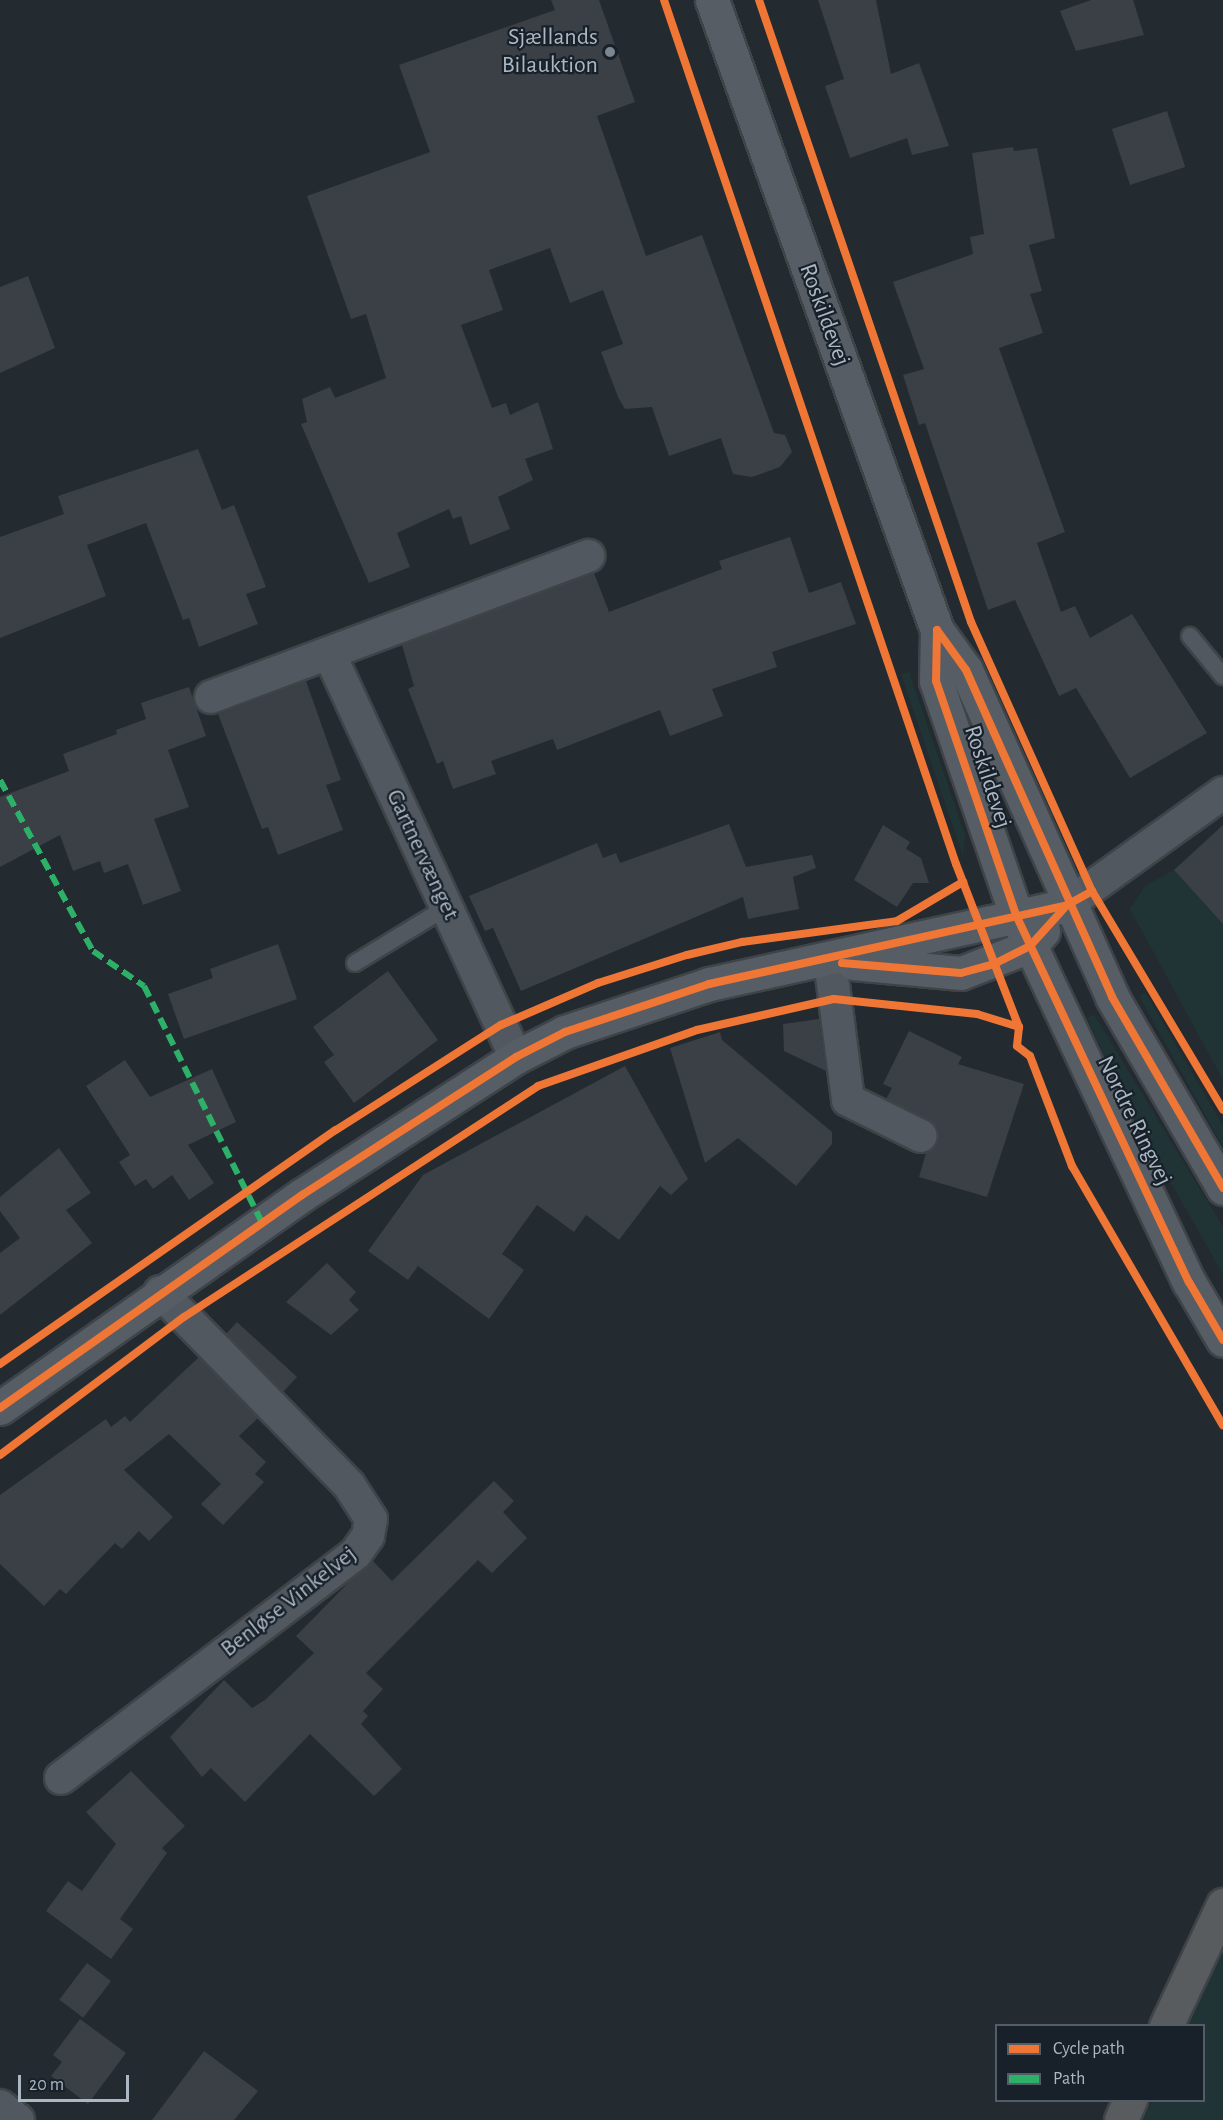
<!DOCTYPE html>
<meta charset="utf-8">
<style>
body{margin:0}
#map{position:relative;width:1223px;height:2120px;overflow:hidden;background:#232a30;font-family:"Alegreya Sans",sans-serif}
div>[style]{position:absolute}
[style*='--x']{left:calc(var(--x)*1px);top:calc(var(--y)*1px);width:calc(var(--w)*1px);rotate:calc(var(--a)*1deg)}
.green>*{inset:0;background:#203435}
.building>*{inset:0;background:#3a4045;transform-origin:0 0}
.roads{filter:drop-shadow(2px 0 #3f4449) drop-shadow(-2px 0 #3f4449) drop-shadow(0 2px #3f4449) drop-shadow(0 -2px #3f4449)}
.lane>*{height:16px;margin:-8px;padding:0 8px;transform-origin:8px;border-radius:8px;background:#52585f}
.street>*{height:32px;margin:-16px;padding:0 16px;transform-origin:16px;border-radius:16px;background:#52585f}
.secondary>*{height:33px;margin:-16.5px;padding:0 16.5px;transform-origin:16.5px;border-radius:16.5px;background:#575d64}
.highway>*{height:33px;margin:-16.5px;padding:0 16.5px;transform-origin:16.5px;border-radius:16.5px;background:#585c5f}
.quiet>*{height:6px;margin-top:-3px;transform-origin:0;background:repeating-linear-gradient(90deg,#2db169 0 12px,transparent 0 18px)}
.cycleway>*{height:8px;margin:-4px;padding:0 4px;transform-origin:4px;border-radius:4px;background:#f07635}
.dots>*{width:16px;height:16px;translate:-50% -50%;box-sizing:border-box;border:3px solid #18212a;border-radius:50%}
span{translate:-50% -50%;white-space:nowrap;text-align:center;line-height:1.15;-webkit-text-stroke:4.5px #18212a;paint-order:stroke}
.poi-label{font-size:24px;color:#abb7c3}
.right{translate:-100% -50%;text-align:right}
.street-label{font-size:24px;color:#abb7c3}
.legend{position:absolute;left:995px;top:2024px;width:210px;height:78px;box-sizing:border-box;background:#18212a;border:2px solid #535d67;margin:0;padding:8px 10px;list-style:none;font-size:18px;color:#abb7c3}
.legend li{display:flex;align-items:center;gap:12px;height:30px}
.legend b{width:30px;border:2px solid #535d67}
.scale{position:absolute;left:18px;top:2075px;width:111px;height:27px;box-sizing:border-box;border:3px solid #abb7c3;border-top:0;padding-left:8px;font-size:18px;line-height:21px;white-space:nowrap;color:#abb7c3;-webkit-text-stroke:4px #18212a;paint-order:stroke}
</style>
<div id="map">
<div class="green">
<div style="clip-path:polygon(909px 672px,965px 835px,963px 856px,901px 674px)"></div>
<div style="clip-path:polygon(996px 697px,1055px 816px,1050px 818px,1039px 802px)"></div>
<div style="clip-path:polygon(1174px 870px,1223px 924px,1223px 1080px,1130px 909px,1145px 886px)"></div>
<div style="clip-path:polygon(1145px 992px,1223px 1126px,1223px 1147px,1139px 996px)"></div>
<div style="clip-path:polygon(1094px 1014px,1223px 1227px,1223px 1274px,1133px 1116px,1087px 1018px)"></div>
<div style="clip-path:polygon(1223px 1944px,1223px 2120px,1143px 2120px,1152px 2101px,1204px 2100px,1204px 2026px,1187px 2025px)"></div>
</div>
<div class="building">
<div style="clip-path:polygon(551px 0,599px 0,635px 102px,597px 116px,646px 256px,702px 235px,774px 433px,785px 435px,792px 452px,780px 467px,752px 477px,733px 474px,721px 438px,669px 456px,652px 407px,625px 409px,618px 397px,601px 352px,623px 344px,603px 290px,570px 303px,550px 248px,489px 270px,503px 310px,461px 325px,492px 408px,506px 403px,510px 415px,538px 402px,553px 449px,525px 459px,533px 480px,498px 497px,510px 529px,470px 545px,461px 516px,453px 519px,449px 509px,397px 533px,410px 567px,369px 583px,301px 424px,307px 422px,302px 399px,330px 387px,335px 398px,386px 378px,366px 314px,351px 319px,307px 196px,430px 152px,399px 65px,555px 10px)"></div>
<div style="clip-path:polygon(818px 0,876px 0,891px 74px,919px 63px,949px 146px,912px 155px,907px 138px,850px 158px,825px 86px,844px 79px)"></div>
<div style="clip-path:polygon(1091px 0,1133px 0,1144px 35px,1076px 51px,1060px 11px)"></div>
<div style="left:1167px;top:111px;width:59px;height:58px;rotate:72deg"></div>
<div style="clip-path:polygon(1013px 147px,1014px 151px,1037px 148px,1055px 238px,1029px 245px,1042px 291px,1030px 294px,1043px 333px,999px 348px,1065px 532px,1037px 543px,1061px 612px,1075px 606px,1090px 638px,1132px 614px,1207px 733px,1130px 778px,1076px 688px,1059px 696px,1015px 600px,988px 610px,925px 423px,919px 425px,903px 375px,924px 369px,893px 282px,973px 254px,970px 237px,984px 234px,972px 153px)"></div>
<div style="clip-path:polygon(28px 276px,55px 348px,0 373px,0 287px)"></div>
<div style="clip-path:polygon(198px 449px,222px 510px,234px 505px,266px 587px,246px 594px,258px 624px,199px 647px,189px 618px,183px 620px,146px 523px,87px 545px,106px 596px,0 638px,0 537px,64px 514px,58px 496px)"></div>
<div style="clip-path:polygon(790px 537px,809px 593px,841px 582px,856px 624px,772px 652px,777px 667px,712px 689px,723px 716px,670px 736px,660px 710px,557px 750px,553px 739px,491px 761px,496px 774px,453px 789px,443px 761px,437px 764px,408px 689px,414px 686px,402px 645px,594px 573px,609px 612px,722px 569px,719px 561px)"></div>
<div style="clip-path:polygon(306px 681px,341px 780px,326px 785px,343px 830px,278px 855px,268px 827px,262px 829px,218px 714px)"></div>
<div style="clip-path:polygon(189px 687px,206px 736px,168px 750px,189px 807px,154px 819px,181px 891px,143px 905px,128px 864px,104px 873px,100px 861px,73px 871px,60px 835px,0 867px,0 797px,69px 771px,63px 754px,117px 734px,116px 730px,146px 719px,141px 703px)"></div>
<div style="clip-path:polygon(729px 824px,746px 867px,812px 855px,816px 868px,793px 877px,799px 909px,748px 919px,743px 897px,521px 991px,493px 928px,485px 931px,469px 896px,597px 843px,603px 858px,616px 853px,620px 863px)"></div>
<div style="clip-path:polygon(883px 825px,910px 842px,906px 849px,921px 858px,929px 883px,913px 883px,897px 907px,854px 880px)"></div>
<div style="clip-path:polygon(1223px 825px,1223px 924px,1174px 870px)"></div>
<div style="clip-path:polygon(278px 944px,297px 999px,184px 1039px,168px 994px,213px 978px,210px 969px)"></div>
<div style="clip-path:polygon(388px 971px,438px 1040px,354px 1103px,324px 1062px,334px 1055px,313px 1027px)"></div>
<div style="clip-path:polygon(819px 1019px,826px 1071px,784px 1051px,783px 1024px)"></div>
<div style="clip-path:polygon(909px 1031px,962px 1057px,958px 1064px,1024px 1084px,987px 1197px,919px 1177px,926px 1153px,937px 1143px,936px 1127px,886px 1099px,892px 1088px,883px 1084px)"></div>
<div style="clip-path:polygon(720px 1032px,722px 1040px,832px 1132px,832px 1144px,796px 1186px,738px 1138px,705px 1163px,670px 1048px)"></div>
<div style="clip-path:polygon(125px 1060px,150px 1097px,212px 1069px,236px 1122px,188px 1145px,214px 1183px,189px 1200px,172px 1175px,153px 1189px,146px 1179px,135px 1186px,119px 1162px,130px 1155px,86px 1086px)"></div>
<div style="clip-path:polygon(625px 1066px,688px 1179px,671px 1195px,660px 1186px,619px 1240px,586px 1215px,574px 1232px,537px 1205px,502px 1254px,524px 1270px,489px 1319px,418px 1266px,408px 1280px,368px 1251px,423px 1175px)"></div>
<div style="clip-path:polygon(59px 1148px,91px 1193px,66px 1210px,92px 1243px,0 1315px,0 1253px,20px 1238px,0 1211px,0 1197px)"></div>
<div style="clip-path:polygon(327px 1263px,356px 1292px,349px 1300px,359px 1310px,331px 1335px,286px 1302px)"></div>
<div style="clip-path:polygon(237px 1322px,297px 1377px,283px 1392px,226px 1334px)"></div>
<div style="clip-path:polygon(199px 1357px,258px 1418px,239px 1436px,266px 1462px,255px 1474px,264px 1482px,223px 1525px,201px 1504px,221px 1484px,169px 1434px,124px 1470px,173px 1517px,149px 1541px,139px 1531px,122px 1549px,115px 1543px,66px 1594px,60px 1589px,44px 1606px,0 1564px,0 1495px,106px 1419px,111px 1427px,125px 1416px,130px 1422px)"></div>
<div style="clip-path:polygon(494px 1481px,514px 1501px,503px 1512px,527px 1538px,492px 1573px,478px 1560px,366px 1673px,383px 1689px,363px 1711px,368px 1716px,361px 1724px,402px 1769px,374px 1796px,310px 1734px,245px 1802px,211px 1768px,202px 1777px,170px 1737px,224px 1680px,252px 1708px,265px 1700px,314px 1653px,296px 1636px,351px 1580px,373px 1561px,392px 1581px)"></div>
<div style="clip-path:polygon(131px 1771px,185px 1826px,162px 1848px,167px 1853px,120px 1919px,133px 1929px,111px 1959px,46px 1911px,68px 1881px,82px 1891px,116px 1844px,86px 1812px)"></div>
<div style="left:87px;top:1963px;width:30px;height:46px;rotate:37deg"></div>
<div style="clip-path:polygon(80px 2019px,126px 2053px,88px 2104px,51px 2076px,62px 2062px,53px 2055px)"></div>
<div style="clip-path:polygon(204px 2051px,258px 2091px,234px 2120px,152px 2120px)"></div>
</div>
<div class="roads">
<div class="lane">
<div style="--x:1190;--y:636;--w:52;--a:50.5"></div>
<div style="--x:355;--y:963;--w:108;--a:-31.3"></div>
</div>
<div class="street">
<div style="--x:329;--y:653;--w:445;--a:65.2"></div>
<div style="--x:211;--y:697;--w:403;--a:-20.5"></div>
<div style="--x:1067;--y:905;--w:192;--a:-35.7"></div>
<div style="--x:830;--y:961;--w:140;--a:82.6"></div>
<div style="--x:848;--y:1100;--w:81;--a:26.3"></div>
<div style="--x:61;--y:1778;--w:371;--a:-37.3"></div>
<div style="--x:356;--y:1553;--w:21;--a:-55"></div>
<div style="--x:368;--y:1536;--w:17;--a:-80"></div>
<div style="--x:371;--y:1519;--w:40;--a:-122.9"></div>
<div style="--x:349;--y:1485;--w:270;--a:-134.4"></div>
<div style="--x:0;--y:2106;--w:23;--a:38"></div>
</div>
<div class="secondary">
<div style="--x:712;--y:0;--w:669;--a:70.35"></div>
<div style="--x:937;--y:630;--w:49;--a:54.1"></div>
<div style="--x:966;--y:670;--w:358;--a:65.9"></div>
<div style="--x:1112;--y:997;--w:221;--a:59.8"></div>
<div style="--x:937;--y:630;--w:51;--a:91.1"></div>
<div style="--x:936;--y:681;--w:247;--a:71.1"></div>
<div style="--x:1016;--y:915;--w:406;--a:64.8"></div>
<div style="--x:1189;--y:1282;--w:67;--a:59.6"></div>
<div style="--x:853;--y:963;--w:108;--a:5.3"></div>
<div style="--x:961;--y:973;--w:74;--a:-21.4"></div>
<div style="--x:1030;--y:946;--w:20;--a:-49"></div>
<div style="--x:0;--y:1408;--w:370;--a:-35.2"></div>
<div style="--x:302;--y:1195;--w:255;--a:-32.8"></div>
<div style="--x:516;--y:1057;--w:55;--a:-27"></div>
<div style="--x:565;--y:1032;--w:152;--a:-18.4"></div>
<div style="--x:709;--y:984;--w:367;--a:-12.4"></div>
</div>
<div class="highway">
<div style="--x:1166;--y:2026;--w:134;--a:-64.8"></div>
<div style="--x:1121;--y:2120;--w:22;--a:-66"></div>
</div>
</div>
<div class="quiet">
<div style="--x:0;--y:780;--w:195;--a:61.5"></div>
<div style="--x:93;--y:951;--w:62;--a:34.5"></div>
<div style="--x:144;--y:986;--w:265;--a:63.5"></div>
</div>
<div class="cycleway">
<div style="--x:664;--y:0;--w:912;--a:71.33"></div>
<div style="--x:956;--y:864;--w:175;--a:68.9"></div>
<div style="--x:1019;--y:1027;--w:19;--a:96"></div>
<div style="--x:1017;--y:1046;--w:16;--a:38"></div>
<div style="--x:1030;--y:1056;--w:118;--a:69.1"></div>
<div style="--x:1072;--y:1166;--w:300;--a:59.8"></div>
<div style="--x:759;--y:0;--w:657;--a:71.18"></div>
<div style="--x:971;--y:622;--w:295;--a:65.8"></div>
<div style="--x:1092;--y:891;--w:255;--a:59.1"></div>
<div style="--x:937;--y:630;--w:51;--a:91.1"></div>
<div style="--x:936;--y:681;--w:247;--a:71.1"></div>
<div style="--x:1016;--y:915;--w:406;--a:64.8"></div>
<div style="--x:1189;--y:1282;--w:67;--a:59.6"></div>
<div style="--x:937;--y:630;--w:49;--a:54.1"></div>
<div style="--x:966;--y:670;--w:358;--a:65.9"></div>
<div style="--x:1112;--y:997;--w:221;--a:59.8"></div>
<div style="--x:842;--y:963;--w:119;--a:4.8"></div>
<div style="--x:961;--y:973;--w:34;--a:-15"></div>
<div style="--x:994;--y:964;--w:40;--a:-26.6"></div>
<div style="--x:1030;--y:946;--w:55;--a:-47.9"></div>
<div style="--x:1067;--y:905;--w:29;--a:-29"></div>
<div style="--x:0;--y:1364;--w:409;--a:-34.9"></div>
<div style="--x:336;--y:1130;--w:196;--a:-32.5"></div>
<div style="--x:501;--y:1025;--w:106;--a:-23.4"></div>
<div style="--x:598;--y:983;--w:93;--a:-17.5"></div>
<div style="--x:687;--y:955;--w:57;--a:-13.3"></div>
<div style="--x:742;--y:942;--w:156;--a:-7.7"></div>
<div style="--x:897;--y:921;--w:77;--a:-30.6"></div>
<div style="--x:0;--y:1408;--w:370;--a:-35.2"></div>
<div style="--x:302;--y:1195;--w:255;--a:-32.8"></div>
<div style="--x:516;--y:1057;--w:55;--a:-27"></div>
<div style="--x:565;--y:1032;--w:152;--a:-18.4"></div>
<div style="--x:709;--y:984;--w:367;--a:-12.4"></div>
<div style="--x:0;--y:1455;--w:230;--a:-36.9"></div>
<div style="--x:184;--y:1317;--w:423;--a:-33.1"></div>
<div style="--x:538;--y:1086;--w:169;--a:-19.4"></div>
<div style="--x:697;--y:1030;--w:140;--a:-12.8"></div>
<div style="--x:834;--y:999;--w:144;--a:6"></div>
<div style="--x:977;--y:1014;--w:44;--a:17.2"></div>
</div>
<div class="dots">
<div style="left:610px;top:52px;background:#7b8690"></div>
</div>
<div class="poi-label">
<span class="right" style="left:598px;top:52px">Sjællands<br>Bilauktion</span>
</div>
<div class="street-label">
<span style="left:824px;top:315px;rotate:70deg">Roskildevej</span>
<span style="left:987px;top:777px;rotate:72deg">Roskildevej</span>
<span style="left:422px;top:855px;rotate:65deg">Gartnervænget</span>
<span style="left:1134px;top:1121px;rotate:64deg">Nordre Ringvej</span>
<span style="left:289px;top:1602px;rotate:-38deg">Benløse Vinkelvej</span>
</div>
<ul class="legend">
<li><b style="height:8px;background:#f07635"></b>Cycle path</li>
<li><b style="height:8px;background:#2db169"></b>Path</li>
</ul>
<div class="scale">20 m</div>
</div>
